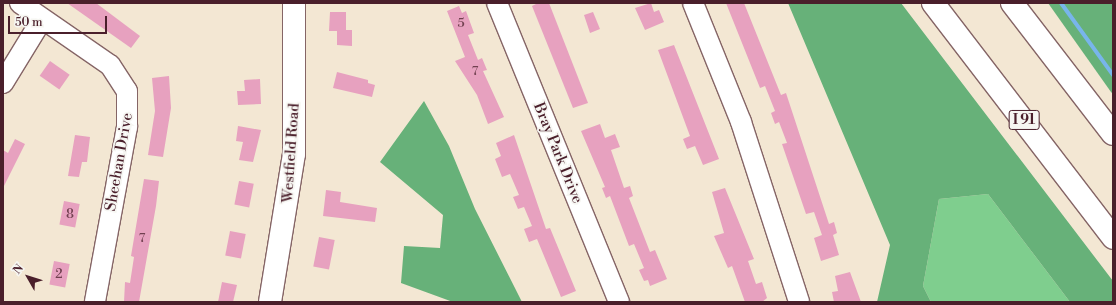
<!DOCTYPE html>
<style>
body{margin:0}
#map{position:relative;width:1116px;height:305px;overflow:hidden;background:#f3e7d3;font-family:"Libre Bodoni",serif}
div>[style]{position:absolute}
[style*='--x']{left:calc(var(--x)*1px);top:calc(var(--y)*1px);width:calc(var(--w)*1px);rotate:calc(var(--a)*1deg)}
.green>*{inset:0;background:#7fce8e}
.forest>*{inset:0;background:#67b179}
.stream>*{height:4px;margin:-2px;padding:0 2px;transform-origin:2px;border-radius:2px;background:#78b5eb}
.building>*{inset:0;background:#e7a1bf;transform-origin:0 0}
.roads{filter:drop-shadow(1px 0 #856566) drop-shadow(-1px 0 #856566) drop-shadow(0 1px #856566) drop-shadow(0 -1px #856566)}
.minor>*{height:20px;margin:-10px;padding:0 10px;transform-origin:10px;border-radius:10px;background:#fff}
.major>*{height:22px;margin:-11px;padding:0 11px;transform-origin:11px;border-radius:11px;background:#fff}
.highway>*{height:22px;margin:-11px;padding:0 11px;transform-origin:11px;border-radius:11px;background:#fff}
span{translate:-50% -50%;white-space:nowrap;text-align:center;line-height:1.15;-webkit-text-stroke:3.5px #f6f6f2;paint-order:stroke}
.number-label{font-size:13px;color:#714050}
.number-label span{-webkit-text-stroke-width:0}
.shield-label span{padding:1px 3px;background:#f6f6f2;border:1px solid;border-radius:3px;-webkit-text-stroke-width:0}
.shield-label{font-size:14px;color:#4a1f2b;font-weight:700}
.street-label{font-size:15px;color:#4a1f2b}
.frame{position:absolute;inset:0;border:4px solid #4a1f2b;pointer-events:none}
.north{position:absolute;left:8px;top:257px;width:40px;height:40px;-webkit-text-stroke:3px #f6f6f2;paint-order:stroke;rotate:309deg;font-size:11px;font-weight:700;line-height:16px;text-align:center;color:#4a1f2b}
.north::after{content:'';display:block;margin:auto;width:14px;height:18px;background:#4a1f2b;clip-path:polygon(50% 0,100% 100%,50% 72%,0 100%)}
.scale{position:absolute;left:8px;top:16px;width:99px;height:18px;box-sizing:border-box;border:2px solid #4a1f2b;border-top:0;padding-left:5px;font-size:12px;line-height:14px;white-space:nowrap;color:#4a1f2b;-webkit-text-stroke:3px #f6f6f2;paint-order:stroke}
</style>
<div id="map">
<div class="green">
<div style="clip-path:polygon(988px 194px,1070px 302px,931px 302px,923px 286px,939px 199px)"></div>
</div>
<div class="forest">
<div style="clip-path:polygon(788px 3px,901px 3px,1113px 281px,1113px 302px,1070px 302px,988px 194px,939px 199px,923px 286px,931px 302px,877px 302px,890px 245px)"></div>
<div style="clip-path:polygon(1048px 3px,1113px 3px,1113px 94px,1111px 92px)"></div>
<div style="clip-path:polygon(424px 101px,449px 146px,475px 209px,522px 302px,453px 302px,401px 283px,404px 246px,440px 248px,443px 215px,380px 162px)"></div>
</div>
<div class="stream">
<div style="--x:1061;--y:3;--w:89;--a:54.2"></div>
</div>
<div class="building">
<div style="clip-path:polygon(67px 3px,96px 3px,140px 36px,131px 48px)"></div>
<div style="clip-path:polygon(538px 3px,549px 3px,588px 103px,573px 108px,532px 6px)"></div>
<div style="clip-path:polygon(651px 3px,654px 12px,659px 10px,664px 22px,645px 30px,635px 8px)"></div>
<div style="clip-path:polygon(726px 3px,744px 3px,781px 95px,786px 93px,829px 224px,834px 222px,837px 233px,833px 235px,839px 255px,821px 261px,814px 238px,822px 235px,814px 212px,806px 214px,782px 144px,787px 143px,779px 122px,775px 124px,771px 113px,775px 111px,765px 86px,760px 88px)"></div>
<div style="clip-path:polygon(459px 6px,462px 13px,466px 11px,474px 33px,468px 35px,478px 60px,482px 58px,487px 70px,483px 71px,504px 117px,488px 124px,477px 95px,455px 61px,465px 57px,447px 11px)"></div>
<div style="clip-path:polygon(330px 12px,346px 12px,346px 30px,352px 30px,352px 46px,337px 45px,337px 31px,329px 31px)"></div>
<div style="clip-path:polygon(593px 12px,600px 29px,590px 33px,584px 15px)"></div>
<div style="clip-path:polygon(674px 45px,719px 159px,703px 165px,695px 146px,687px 149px,683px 139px,690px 136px,658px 50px)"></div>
<div style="left:50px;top:61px;width:24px;height:18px;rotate:35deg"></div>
<div style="clip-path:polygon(337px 72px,368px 80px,368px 83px,375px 85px,372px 97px,333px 88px)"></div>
<div style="clip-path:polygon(169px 76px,171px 108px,163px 157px,148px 155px,155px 111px,152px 78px)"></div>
<div style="clip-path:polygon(260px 79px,261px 104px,238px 105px,237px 91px,245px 91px,244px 80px)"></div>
<div style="clip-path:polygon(600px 124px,605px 138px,615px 134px,620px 147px,611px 150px,624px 188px,630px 186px,633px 196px,629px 198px,650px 252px,655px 250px,667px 279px,650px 286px,648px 280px,644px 281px,639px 270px,644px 268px,634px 244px,629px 246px,610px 196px,606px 198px,602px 188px,605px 187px,581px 131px)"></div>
<div style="clip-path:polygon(238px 126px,261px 130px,253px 162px,239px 160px,243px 142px,236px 141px)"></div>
<div style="clip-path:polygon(75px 135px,90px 137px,87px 162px,82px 162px,79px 177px,68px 176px)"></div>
<div style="clip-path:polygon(514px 135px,546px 229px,550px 228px,576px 291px,561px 297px,537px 239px,529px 242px,524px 229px,532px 226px,524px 207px,518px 209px,513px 197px,519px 195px,510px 174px,502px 177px,495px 159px,501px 156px,496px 143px)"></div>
<div style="clip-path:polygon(15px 139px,25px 144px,3px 188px,3px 150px,8px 153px)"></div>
<div style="clip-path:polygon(144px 179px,159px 181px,156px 206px,139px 302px,124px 302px,125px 282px,130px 283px,134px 257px,131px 256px)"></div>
<div style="left:239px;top:181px;width:15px;height:24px;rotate:11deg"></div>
<div style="clip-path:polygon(725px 188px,754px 259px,748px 261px,756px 284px,762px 282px,767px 298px,762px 302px,745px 302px,732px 266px,728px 268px,714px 236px,724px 233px,712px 192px)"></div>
<div style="clip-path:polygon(326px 190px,341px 192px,340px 202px,377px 208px,375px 222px,323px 216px)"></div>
<div style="left:64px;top:201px;width:16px;height:24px;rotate:11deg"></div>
<div style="left:230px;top:231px;width:16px;height:25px;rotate:11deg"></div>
<div style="left:319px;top:237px;width:16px;height:30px;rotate:11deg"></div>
<div style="left:54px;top:261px;width:16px;height:24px;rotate:11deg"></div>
<div style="clip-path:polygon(850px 272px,861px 302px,834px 302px,832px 292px,838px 291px,835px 276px)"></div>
<div style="clip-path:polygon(222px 282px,237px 285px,233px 302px,218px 302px)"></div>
</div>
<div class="roads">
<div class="minor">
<div style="--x:20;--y:3;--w:109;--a:34.6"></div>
<div style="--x:110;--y:65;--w:31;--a:57"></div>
<div style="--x:127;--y:91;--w:36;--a:90"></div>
<div style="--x:127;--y:127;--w:178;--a:100.4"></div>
<div style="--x:497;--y:3;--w:323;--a:67.8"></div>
<div style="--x:693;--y:3;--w:128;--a:68"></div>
<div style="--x:741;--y:122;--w:189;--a:72.1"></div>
<div style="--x:3;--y:83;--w:73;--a:-58.5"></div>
</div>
<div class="major">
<div style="--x:270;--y:302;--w:150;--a:-80.8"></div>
<div style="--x:294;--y:154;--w:151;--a:-90"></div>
</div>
<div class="highway">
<div style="--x:933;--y:3;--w:296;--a:52.5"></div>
<div style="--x:1012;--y:3;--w:165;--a:52.4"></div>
</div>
</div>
<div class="number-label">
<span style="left:461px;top:23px">5</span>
<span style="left:475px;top:71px">7</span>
<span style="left:70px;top:214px">8</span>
<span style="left:142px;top:238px">7</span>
<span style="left:59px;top:274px">2</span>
</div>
<div class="shield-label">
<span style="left:1024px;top:120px">I 91</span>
</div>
<div class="street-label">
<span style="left:291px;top:153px;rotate:-86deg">Westfield Road</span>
<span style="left:558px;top:153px;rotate:68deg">Bray Park Drive</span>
<span style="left:119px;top:162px;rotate:-80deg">Sheehan Drive</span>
</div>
<div class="frame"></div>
<div class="north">N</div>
<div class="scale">50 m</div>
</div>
